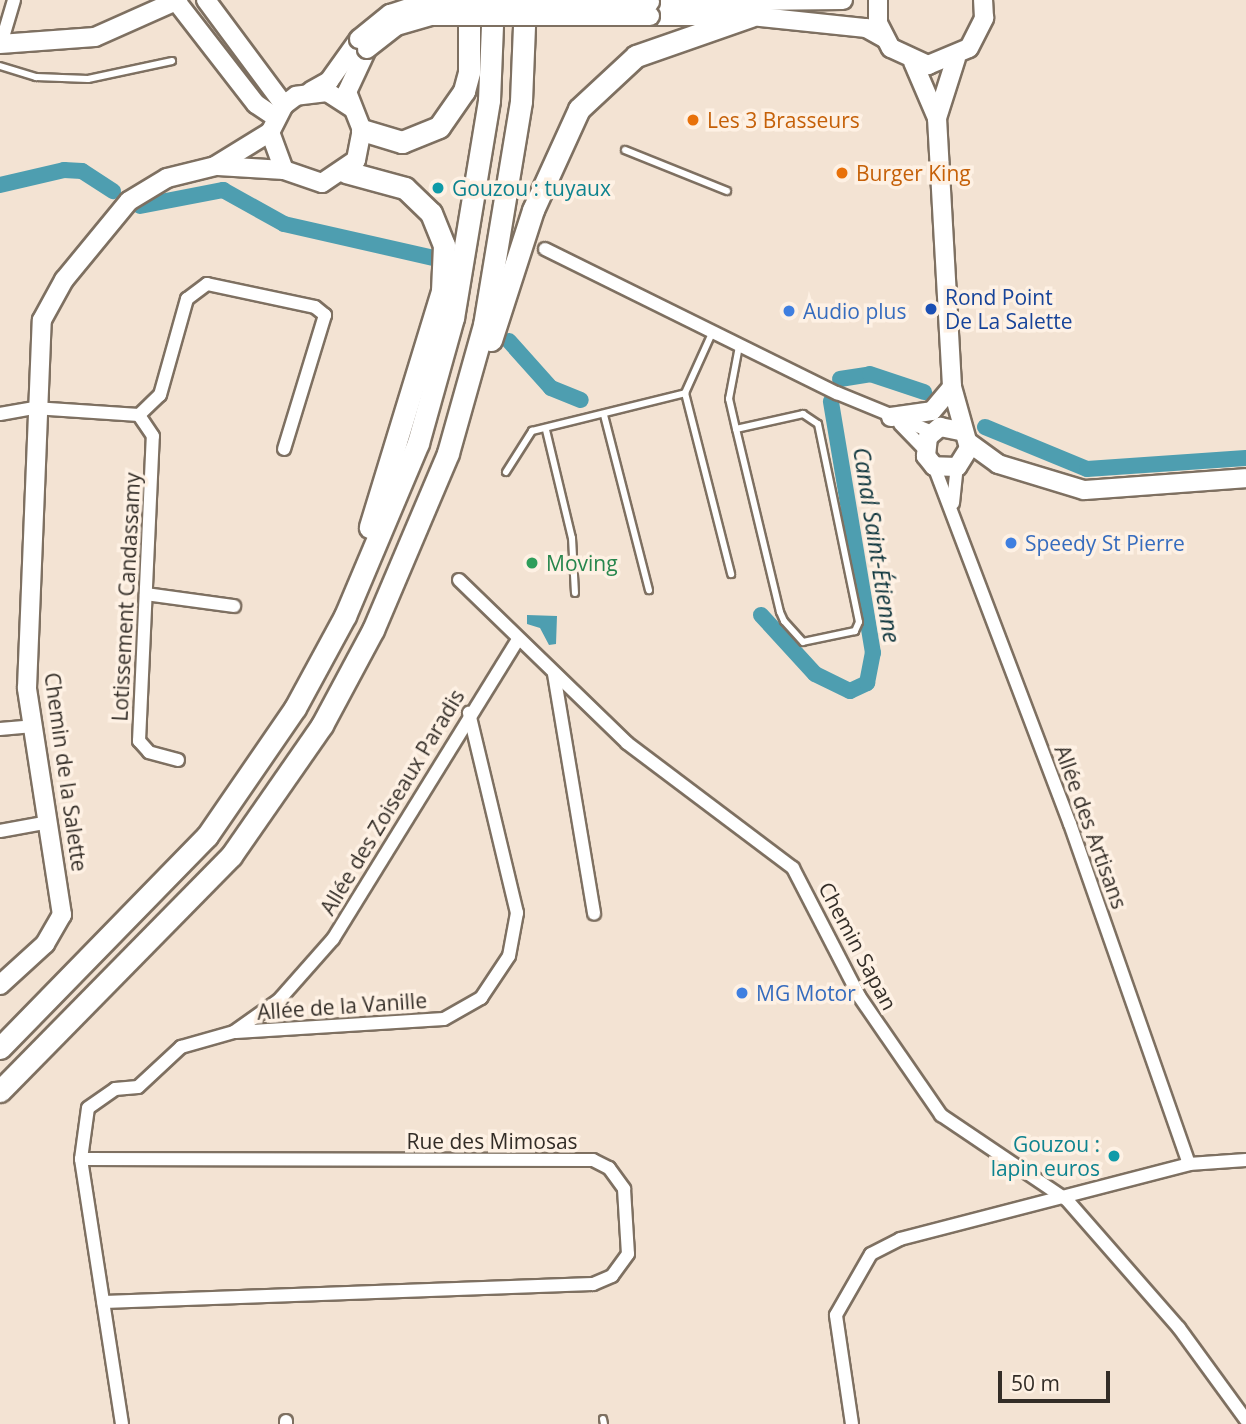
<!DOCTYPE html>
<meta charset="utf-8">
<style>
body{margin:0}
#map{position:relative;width:1246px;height:1424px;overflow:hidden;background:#f3e3d3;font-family:"Open Sans",sans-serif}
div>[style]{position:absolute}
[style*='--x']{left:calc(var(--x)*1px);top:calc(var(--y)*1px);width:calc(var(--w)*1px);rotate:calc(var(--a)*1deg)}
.water>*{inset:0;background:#4e9eb0}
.canal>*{height:16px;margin:-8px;padding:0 8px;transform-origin:8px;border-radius:8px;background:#4e9eb0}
.roads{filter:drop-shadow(2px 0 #7e7061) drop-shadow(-2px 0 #7e7061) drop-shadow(0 2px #7e7061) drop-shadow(0 -2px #7e7061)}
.lane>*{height:6px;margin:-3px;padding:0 3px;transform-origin:3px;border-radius:3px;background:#fff}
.street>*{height:12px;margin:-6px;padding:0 6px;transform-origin:6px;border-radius:6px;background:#fff}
.secondary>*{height:18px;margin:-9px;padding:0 9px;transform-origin:9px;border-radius:9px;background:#fff}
.highway>*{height:21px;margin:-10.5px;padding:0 10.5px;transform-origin:10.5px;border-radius:10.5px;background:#fff}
.bridges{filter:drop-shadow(2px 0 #7e7061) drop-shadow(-2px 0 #7e7061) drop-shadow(0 2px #7e7061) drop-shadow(0 -2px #7e7061)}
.secondary-bridge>*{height:18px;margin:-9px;padding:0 9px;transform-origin:9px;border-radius:9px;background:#fff}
.dots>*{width:19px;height:19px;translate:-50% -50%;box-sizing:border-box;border:4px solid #fef1e4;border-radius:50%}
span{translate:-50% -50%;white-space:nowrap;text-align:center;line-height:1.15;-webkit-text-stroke:7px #fef1e4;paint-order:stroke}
.food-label{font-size:21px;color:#c56008}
.left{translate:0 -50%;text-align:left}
.culture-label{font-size:21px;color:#0d838f}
.right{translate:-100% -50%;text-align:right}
.transit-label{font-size:21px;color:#164399}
.shop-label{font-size:21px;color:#366cbe}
.leisure-label{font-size:21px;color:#27864d}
.street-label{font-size:21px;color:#332d27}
.water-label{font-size:23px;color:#0e353d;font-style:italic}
.scale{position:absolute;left:998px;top:1371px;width:112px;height:32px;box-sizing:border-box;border:4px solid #332d27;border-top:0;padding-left:9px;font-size:21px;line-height:24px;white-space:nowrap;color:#332d27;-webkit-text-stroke:5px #fef1e4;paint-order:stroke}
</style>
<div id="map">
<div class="water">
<div style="clip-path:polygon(527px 615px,557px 616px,556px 644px,549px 645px,540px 628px,527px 624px)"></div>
</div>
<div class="canal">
<div style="--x:0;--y:185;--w:66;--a:-13.2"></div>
<div style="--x:64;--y:170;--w:18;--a:3"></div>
<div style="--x:82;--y:171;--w:37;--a:33"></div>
<div style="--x:140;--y:206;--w:85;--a:-10.9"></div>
<div style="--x:223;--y:190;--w:70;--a:29.1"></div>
<div style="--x:284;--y:224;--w:154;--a:12.8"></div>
<div style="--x:509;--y:341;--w:63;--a:48.2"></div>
<div style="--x:551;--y:388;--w:32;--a:22"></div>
<div style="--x:840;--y:379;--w:30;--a:-9"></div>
<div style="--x:870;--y:374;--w:57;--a:18.4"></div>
<div style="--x:985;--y:427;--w:110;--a:22.4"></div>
<div style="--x:1087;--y:469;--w:159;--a:-4"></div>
<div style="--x:761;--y:615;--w:80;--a:47.5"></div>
<div style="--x:815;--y:674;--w:39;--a:26"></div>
<div style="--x:850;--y:691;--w:19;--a:-25"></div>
<div style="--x:867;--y:683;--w:31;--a:-79"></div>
<div style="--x:873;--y:653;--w:255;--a:-99.5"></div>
</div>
<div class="roads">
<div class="lane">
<div style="--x:0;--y:66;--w:38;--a:17"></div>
<div style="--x:36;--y:77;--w:52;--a:2.2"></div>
<div style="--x:88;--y:79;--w:86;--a:-12.1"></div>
<div style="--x:625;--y:150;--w:110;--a:21.9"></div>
<div style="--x:713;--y:331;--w:68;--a:114.3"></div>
<div style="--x:685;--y:393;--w:187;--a:75.7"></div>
<div style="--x:604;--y:415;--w:181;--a:75.6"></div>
<div style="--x:736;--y:429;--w:69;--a:-12.6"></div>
<div style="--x:803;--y:414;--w:18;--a:34"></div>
<div style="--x:818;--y:424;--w:202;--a:78.3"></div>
<div style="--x:859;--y:622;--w:10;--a:114"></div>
<div style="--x:855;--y:631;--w:53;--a:168.1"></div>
<div style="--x:803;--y:642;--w:28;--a:-132"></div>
<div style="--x:784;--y:621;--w:10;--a:-114"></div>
<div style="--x:780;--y:612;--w:188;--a:-103.5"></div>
<div style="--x:736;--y:429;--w:31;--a:-103"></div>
<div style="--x:729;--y:399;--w:54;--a:-79.3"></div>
<div style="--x:546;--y:430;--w:111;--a:76.5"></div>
<div style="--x:572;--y:538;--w:55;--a:86.9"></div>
<div style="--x:506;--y:472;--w:49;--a:-57.6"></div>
<div style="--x:532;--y:431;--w:158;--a:-13.9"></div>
<div style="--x:603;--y:1419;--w:5;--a:79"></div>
</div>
<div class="street">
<div style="--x:1;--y:44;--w:46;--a:-73.5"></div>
<div style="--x:545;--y:249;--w:326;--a:26.3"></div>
<div style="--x:837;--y:393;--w:103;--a:22.3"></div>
<div style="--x:0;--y:414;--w:35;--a:-10"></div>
<div style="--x:34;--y:408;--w:105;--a:3.8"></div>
<div style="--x:900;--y:424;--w:36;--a:46"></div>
<div style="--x:934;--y:466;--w:383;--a:69.2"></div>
<div style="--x:1070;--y:824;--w:360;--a:70.7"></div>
<div style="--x:953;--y:503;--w:36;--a:-84"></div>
<div style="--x:459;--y:580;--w:234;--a:44.1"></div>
<div style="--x:627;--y:743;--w:208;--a:37"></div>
<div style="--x:793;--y:868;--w:144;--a:62.7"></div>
<div style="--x:859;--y:996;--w:145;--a:55.4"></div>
<div style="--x:941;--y:1115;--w:152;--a:34"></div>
<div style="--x:1067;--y:1200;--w:170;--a:48.8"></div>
<div style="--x:1179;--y:1328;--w:114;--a:53.9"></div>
<div style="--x:146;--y:594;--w:89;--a:7.8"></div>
<div style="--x:554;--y:674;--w:243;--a:80.5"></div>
<div style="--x:0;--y:729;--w:33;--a:-5"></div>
<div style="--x:178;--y:760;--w:30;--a:-165"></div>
<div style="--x:149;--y:752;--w:15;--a:-132"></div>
<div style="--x:139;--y:741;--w:305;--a:-87.4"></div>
<div style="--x:153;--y:436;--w:25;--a:-124"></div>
<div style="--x:139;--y:415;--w:29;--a:-44"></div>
<div style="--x:160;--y:395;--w:100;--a:-74.3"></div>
<div style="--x:187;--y:299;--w:25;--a:-37"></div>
<div style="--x:207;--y:284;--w:110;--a:12"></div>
<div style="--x:315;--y:307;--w:13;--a:39"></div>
<div style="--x:325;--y:315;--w:140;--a:107"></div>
<div style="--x:0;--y:831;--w:50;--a:-10.4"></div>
<div style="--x:236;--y:1032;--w:208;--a:-3.6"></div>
<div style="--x:444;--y:1019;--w:43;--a:-29.6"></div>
<div style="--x:481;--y:998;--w:50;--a:-56.3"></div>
<div style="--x:509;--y:956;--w:44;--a:-79.5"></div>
<div style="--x:517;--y:913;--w:206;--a:-103.5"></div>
<div style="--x:81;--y:1159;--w:512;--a:0.11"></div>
<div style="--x:593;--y:1160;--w:18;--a:27"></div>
<div style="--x:609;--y:1168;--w:26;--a:54"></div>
<div style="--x:624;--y:1189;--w:65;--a:86.5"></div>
<div style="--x:628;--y:1254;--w:27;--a:126"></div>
<div style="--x:612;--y:1276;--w:21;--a:157"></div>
<div style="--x:593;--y:1284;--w:490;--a:177.9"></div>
<div style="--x:286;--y:1421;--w:3;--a:90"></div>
<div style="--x:122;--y:1424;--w:268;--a:-98.8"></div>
<div style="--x:81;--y:1159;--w:51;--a:-82.2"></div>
<div style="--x:88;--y:1108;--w:33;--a:-35"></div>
<div style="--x:115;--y:1089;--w:23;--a:-5"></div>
<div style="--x:138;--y:1087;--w:59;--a:-42.9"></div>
<div style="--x:181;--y:1047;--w:55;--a:-15.8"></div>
<div style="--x:234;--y:1032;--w:55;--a:-35.4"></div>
<div style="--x:279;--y:1000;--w:81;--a:-48.5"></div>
<div style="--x:333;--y:939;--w:352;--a:-58.3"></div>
<div style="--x:852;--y:1424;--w:110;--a:-98.4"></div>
<div style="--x:836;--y:1315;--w:70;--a:-60.2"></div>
<div style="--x:871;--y:1254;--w:33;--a:-27"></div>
<div style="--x:900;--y:1239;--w:299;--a:-14.5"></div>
<div style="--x:1189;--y:1164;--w:57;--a:-4"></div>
</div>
<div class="secondary">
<div style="--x:206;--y:0;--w:131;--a:53.4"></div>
<div style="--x:878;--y:0;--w:23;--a:90"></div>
<div style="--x:878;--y:23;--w:28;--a:63"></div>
<div style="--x:891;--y:48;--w:41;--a:24.7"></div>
<div style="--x:928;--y:65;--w:44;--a:-22.5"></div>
<div style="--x:969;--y:48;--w:34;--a:-63"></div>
<div style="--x:984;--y:18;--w:18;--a:-93"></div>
<div style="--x:176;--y:1;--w:130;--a:52.2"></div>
<div style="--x:256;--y:104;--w:23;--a:34"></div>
<div style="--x:650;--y:2;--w:193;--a:-0.6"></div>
<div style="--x:650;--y:16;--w:101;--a:0"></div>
<div style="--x:751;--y:16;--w:116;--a:6"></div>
<div style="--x:866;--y:28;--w:21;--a:29"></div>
<div style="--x:0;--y:44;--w:95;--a:-4.2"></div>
<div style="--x:95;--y:37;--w:91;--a:-24"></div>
<div style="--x:913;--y:62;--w:61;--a:66.8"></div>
<div style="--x:937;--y:118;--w:269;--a:86.8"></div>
<div style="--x:952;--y:387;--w:63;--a:74.4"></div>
<div style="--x:969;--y:448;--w:22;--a:122"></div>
<div style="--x:957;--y:467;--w:23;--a:-178"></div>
<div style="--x:934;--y:466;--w:13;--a:-129"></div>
<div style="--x:926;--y:456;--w:19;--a:-84"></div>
<div style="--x:928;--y:437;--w:16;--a:-40"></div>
<div style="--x:940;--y:427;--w:20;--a:11"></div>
<div style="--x:311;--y:91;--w:21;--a:-29"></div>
<div style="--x:329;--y:81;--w:52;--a:-54.5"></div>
<div style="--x:352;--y:108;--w:30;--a:-147"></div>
<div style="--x:327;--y:92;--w:31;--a:173"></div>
<div style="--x:296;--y:96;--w:15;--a:143"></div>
<div style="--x:284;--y:105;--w:30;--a:117"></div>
<div style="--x:270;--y:132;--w:40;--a:69.8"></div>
<div style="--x:284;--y:170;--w:40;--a:18.9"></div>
<div style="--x:322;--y:183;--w:41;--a:-34.1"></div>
<div style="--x:356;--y:160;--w:31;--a:-79"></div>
<div style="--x:362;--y:130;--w:41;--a:-111.5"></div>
<div style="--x:347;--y:92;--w:47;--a:-65.1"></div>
<div style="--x:937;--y:118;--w:63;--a:-72.4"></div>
<div style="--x:218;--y:166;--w:66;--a:3.5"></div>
<div style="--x:891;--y:417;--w:41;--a:-8.3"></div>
<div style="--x:932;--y:411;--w:31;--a:-50"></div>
<div style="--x:968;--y:442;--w:37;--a:36"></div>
<div style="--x:998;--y:464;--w:90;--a:16.8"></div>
<div style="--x:1084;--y:490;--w:162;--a:-4.2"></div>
<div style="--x:0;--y:985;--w:61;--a:-42.3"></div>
<div style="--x:45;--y:944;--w:34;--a:-60"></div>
<div style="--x:62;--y:915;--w:230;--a:-98.8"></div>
<div style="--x:27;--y:688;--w:368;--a:-87.7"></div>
<div style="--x:42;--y:320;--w:46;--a:-61.2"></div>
<div style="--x:64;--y:280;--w:102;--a:-50.6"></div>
<div style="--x:129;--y:201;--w:44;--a:-31.2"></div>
<div style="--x:167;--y:178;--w:49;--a:-14"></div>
<div style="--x:215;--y:166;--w:65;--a:-31.7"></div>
</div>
<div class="highway">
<div style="--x:739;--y:0;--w:11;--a:15"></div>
<div style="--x:362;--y:130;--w:42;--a:16.7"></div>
<div style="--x:402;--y:142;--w:40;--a:-22"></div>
<div style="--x:439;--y:127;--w:44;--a:-55.2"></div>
<div style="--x:464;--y:91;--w:20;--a:-75"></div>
<div style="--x:469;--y:72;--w:72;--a:-90"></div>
<div style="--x:346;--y:172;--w:61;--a:15.2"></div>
<div style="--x:405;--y:188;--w:36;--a:44"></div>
<div style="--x:431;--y:213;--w:35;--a:68"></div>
<div style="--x:444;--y:245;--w:46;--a:92.5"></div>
<div style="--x:442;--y:291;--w:247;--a:107"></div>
<div style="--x:491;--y:340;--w:137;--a:-72.1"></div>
<div style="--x:533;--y:210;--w:111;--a:-65.5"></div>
<div style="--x:579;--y:109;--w:78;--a:-42.9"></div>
<div style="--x:636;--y:56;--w:122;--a:-19.2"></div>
<div style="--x:0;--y:1048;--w:296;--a:-45.7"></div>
<div style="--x:207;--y:836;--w:155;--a:-55.5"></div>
<div style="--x:295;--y:708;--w:105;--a:-61.5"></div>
<div style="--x:345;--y:616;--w:188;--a:-67.1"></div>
<div style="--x:418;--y:443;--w:130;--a:-74.4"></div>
<div style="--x:453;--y:318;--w:221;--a:-80.6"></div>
<div style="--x:489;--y:100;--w:100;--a:-87.7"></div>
<div style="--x:0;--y:1091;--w:330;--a:-45.5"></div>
<div style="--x:231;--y:856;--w:160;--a:-55.2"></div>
<div style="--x:322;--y:725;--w:108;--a:-61.8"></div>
<div style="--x:373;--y:630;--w:192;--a:-67"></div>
<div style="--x:448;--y:453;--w:133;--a:-74.3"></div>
<div style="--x:484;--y:325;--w:227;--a:-80.6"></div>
<div style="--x:521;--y:101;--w:101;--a:-87.7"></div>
</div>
</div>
<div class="bridges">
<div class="secondary-bridge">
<div style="--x:359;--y:39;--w:40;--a:-39"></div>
<div style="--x:390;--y:14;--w:40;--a:-18"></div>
<div style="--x:428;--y:2;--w:222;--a:0"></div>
<div style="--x:367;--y:49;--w:37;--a:-38"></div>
<div style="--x:396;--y:26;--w:35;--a:-16"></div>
<div style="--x:430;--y:16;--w:220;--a:0"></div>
</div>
</div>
<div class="dots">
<div style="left:693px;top:120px;background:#e8710a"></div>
<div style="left:842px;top:173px;background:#e8710a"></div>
<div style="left:438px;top:188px;background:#0f9aa8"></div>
<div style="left:931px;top:309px;background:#1a4fb4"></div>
<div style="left:789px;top:311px;background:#3f7fe0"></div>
<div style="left:1011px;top:543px;background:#3f7fe0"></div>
<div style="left:532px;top:563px;background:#2e9e5b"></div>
<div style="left:742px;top:993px;background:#3f7fe0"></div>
<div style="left:1114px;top:1156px;background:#0f9aa8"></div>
</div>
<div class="food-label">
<span class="left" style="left:707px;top:120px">Les 3 Brasseurs</span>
<span class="left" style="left:856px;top:173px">Burger King</span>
</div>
<div class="culture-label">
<span class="left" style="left:452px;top:188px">Gouzou : tuyaux</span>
<span class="right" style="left:1100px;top:1156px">Gouzou :<br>lapin euros</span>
</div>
<div class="transit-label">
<span class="left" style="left:945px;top:309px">Rond Point<br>De La Salette</span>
</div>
<div class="shop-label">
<span class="left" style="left:803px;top:311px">Audio plus</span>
<span class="left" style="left:1025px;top:543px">Speedy St Pierre</span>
<span class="left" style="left:756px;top:993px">MG Motor</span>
</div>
<div class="leisure-label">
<span class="left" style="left:546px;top:563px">Moving</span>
</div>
<div class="street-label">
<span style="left:126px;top:597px;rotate:-87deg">Lotissement Candassamy</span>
<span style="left:66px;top:772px;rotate:82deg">Chemin de la Salette</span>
<span style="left:392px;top:802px;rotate:-59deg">Allée des Zoiseaux Paradis</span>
<span style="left:1091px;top:827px;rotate:70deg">Allée des Artisans</span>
<span style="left:858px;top:946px;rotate:62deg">Chemin Sapan</span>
<span style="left:342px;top:1006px;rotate:-4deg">Allée de la Vanille</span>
<span style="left:492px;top:1141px">Rue des Mimosas</span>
</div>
<div class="water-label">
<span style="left:877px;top:545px;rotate:81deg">Canal Saint-Étienne</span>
</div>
<div class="scale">50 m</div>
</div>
